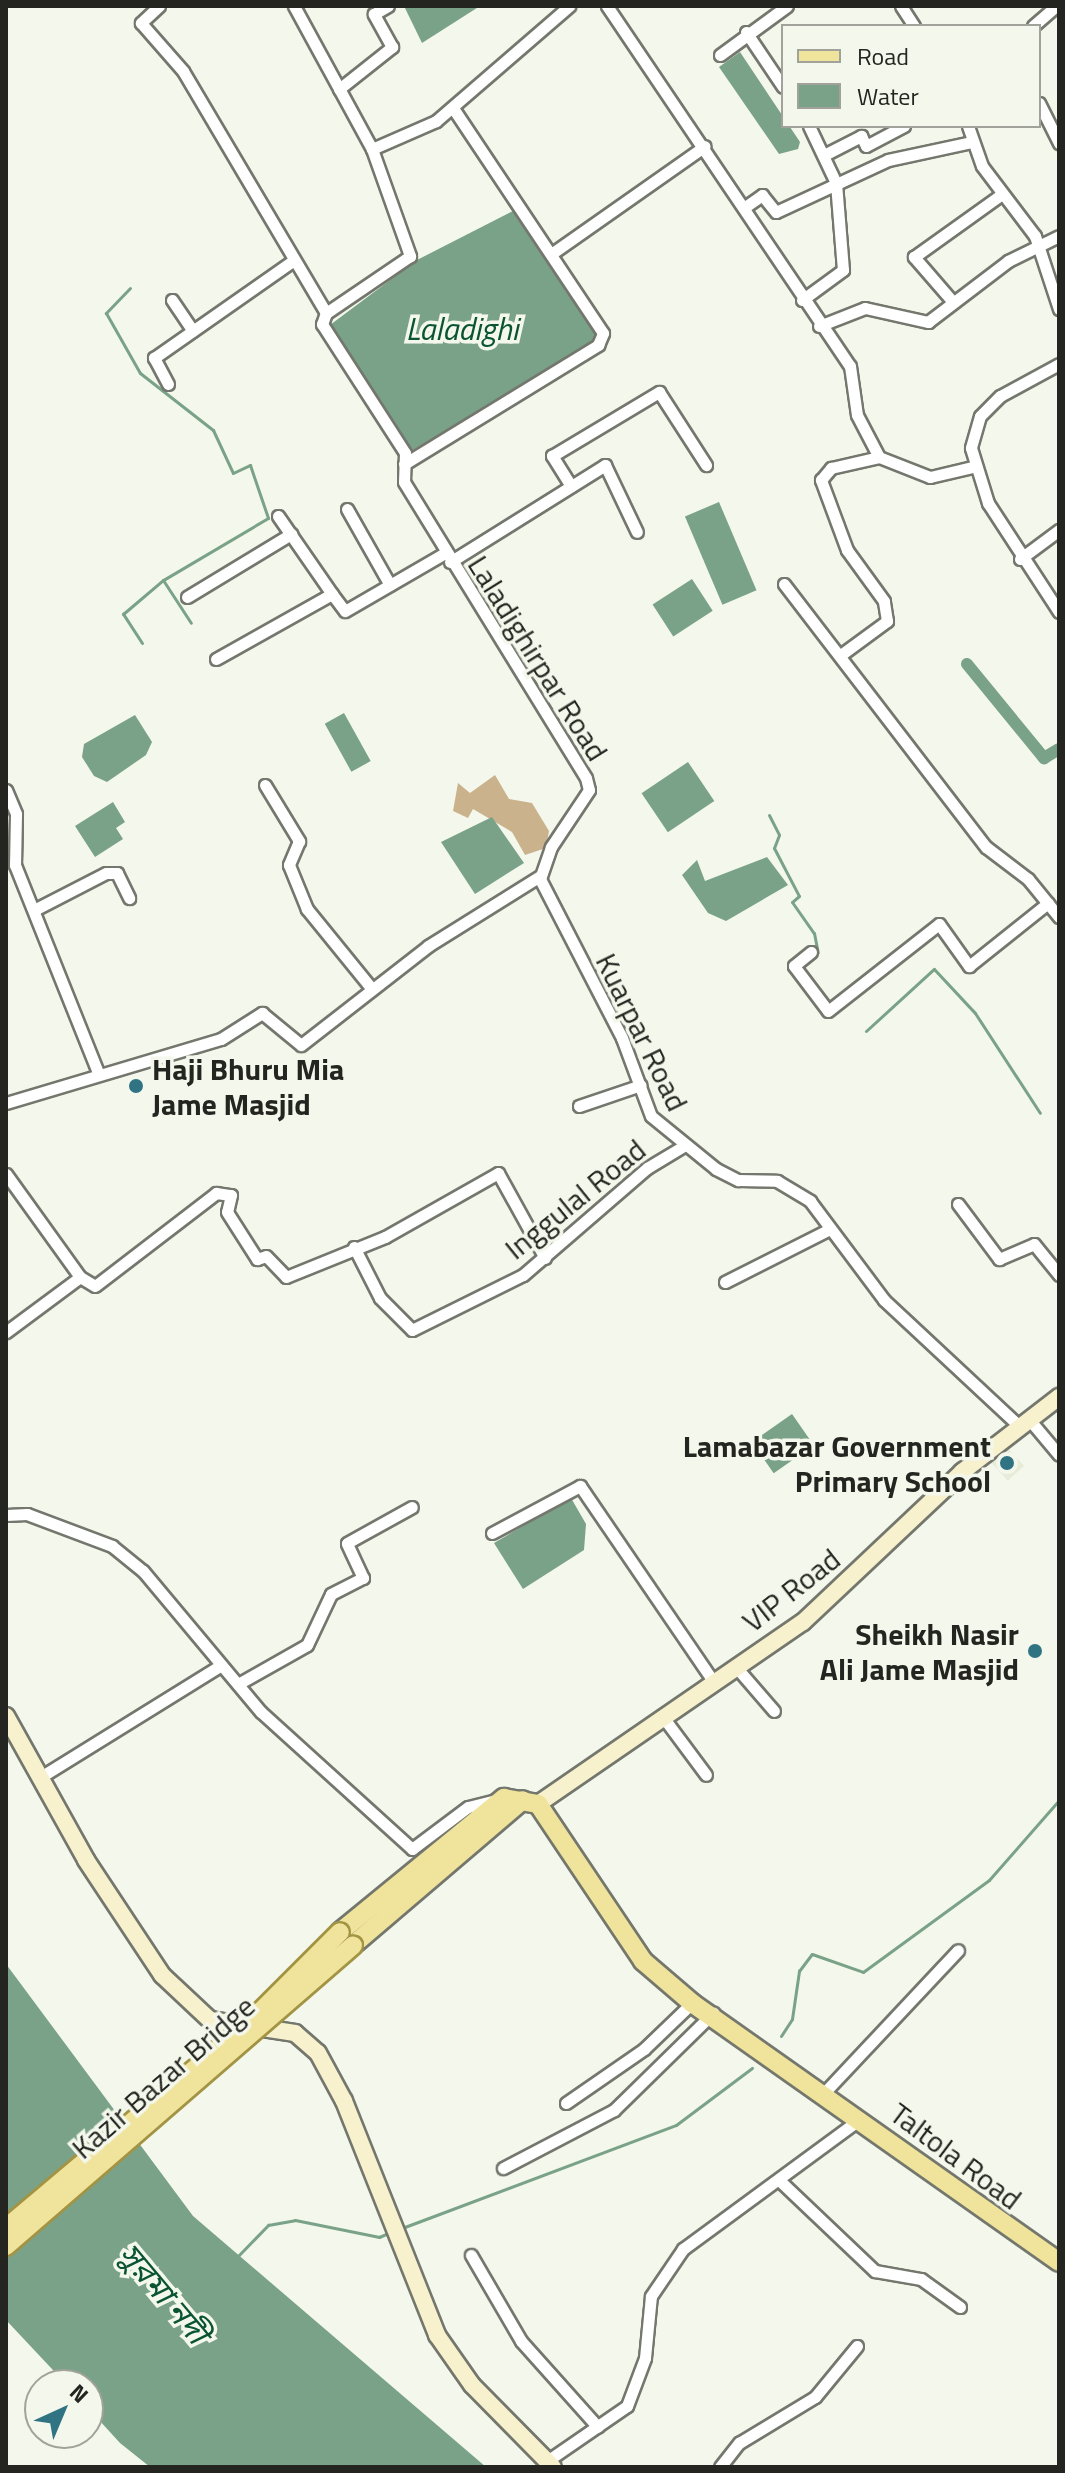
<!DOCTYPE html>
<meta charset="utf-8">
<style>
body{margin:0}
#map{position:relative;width:1065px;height:2473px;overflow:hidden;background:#f4f7eb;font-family:"Titillium Web","Noto Sans Bengali",sans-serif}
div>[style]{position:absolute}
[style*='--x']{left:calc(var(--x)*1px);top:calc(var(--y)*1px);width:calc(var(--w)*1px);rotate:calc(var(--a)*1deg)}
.built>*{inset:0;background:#e7ecd9;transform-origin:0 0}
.forest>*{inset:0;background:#cab28c}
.water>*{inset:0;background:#79a289;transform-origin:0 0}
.stream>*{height:3px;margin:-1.5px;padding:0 1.5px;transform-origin:1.5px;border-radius:1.5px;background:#79a289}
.canal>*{height:12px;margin:-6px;padding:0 6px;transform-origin:6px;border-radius:6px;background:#79a289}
.roads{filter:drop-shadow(2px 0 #74776d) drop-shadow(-2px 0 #74776d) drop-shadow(0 2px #74776d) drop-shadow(0 -2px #74776d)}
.street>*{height:11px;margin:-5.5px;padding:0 5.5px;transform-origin:5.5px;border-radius:5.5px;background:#fff}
.secondary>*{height:16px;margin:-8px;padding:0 8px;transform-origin:8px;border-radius:8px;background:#f8f1cd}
.primary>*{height:18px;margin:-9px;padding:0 9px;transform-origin:9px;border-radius:9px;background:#f0e39b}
.bridges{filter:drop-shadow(2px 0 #a29444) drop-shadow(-2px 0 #a29444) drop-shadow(0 2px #a29444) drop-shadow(0 -2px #a29444)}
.primary-bridge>*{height:18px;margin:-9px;padding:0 9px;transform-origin:9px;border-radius:9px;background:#f0e39b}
.dots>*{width:22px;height:22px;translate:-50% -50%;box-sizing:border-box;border:4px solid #f4f7eb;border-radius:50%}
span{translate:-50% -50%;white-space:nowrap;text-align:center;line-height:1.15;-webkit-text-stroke:7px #f4f7eb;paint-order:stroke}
.street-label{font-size:30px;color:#242520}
.poi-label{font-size:30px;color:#242520;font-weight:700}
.left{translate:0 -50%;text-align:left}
.right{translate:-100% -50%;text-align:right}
.water-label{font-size:32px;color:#0a5433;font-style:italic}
.frame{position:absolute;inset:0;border:8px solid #242520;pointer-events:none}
.legend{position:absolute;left:781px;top:24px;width:260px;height:104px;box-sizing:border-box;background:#f4f7eb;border:2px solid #a1a39a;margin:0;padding:10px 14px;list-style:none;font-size:24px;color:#242520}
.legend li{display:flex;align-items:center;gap:16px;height:40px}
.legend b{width:40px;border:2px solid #a1a39a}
.north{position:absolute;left:24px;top:2369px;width:80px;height:80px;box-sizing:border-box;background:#f4f7eb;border:2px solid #a1a39a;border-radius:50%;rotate:44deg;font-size:22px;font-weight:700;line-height:32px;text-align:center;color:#242520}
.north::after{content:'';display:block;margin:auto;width:28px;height:36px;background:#307484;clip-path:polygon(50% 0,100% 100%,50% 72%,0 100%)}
</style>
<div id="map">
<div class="built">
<div style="left:1006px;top:1446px;width:27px;height:22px;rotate:48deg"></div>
</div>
<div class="forest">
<div style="clip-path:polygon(495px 775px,509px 799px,532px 803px,549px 831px,546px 848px,525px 855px,512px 832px,473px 809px,468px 818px,453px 811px,458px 783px,470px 793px)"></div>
</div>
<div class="water">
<div style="clip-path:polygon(404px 6px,480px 6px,422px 43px)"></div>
<div style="clip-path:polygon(740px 52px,800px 142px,798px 149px,779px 154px,719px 67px)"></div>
<div style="clip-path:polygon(517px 209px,598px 333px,595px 343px,411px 451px,330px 325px,417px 260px)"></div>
<div style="left:719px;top:502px;width:96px;height:37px;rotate:67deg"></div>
<div style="left:692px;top:579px;width:38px;height:47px;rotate:57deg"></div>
<div style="left:344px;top:713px;width:55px;height:22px;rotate:61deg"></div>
<div style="clip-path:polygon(135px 715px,152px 742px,146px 755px,107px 782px,94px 776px,82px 757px,84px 744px)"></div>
<div style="left:688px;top:762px;width:47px;height:56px;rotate:56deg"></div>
<div style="clip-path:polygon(113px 802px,125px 822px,116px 828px,123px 839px,95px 857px,75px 826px)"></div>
<div style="clip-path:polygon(492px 817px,524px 863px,475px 894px,441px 842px)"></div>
<div style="clip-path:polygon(767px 857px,788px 885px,726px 921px,708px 913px,682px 875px,697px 860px,705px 881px)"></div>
<div style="left:792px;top:1414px;width:38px;height:49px;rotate:55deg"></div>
<div style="clip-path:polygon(571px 1498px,586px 1524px,584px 1550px,523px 1589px,494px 1543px)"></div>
<div style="clip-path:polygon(6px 1964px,193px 2216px,486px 2467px,150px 2467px,120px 2443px,88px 2408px,88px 2385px,67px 2385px,6px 2320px)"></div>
</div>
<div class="stream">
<div style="--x:130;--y:288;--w:35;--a:134"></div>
<div style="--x:106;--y:313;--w:69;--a:60.5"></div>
<div style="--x:140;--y:373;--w:93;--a:38"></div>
<div style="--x:213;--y:430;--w:47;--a:65.1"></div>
<div style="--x:233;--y:473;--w:19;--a:-25"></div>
<div style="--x:250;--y:465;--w:56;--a:71.2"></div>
<div style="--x:268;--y:518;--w:122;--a:149.4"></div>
<div style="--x:142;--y:643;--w:35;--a:-123"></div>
<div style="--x:123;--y:614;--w:52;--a:-40.4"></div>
<div style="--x:163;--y:580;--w:51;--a:56.9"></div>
<div style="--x:769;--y:815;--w:22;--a:63"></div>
<div style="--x:779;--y:835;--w:14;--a:111"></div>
<div style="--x:774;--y:848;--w:54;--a:62.5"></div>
<div style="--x:799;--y:896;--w:9;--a:139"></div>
<div style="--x:792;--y:902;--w:38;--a:55"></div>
<div style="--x:814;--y:933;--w:20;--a:79"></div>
<div style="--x:866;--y:1031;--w:92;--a:-42.4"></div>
<div style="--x:934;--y:969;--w:60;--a:47"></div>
<div style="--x:975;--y:1013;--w:119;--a:57"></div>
<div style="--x:781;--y:2036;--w:20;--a:-57"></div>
<div style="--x:792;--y:2019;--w:49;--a:-81.7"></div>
<div style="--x:799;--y:1971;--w:21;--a:-53"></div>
<div style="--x:812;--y:1954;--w:54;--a:19.4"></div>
<div style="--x:863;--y:1972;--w:156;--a:-36.1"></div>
<div style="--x:989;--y:1880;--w:106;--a:-48.8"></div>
<div style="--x:402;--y:2228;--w:293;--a:-20.6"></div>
<div style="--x:676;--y:2125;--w:95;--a:-36.9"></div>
<div style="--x:237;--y:2257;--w:45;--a:-45.9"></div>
<div style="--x:268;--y:2225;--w:27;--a:-10"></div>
<div style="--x:295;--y:2220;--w:86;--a:11.4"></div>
<div style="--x:379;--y:2237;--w:13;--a:-23"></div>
</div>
<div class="canal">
<div style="--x:967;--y:664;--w:122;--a:50.7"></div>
<div style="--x:1044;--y:758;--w:17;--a:-31"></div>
</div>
<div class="roads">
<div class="street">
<div style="--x:159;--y:6;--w:25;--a:137"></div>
<div style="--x:141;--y:23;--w:64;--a:48.8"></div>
<div style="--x:183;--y:71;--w:281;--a:59.4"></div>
<div style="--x:326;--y:313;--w:12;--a:110"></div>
<div style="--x:322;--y:324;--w:153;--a:57.2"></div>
<div style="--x:405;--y:453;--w:29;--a:92"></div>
<div style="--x:404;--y:482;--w:347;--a:58.4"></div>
<div style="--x:586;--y:778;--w:12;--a:76"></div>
<div style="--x:589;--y:790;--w:69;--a:123.7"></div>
<div style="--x:551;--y:847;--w:34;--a:109"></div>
<div style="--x:540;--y:879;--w:179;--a:62.7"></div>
<div style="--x:622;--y:1038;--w:83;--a:69.6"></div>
<div style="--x:651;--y:1116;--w:84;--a:39.2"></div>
<div style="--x:716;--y:1169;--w:25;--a:27"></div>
<div style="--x:738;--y:1180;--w:39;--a:1"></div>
<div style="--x:777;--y:1181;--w:39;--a:31"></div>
<div style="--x:810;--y:1201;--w:124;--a:53.2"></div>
<div style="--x:884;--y:1300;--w:183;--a:43"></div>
<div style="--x:294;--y:6;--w:163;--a:61.4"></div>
<div style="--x:372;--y:149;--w:114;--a:70.4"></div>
<div style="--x:410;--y:256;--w:102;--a:145.8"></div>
<div style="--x:607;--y:6;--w:434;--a:56"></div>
<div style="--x:850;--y:366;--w:49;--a:81.9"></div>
<div style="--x:857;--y:415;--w:47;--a:62.4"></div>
<div style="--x:879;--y:457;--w:55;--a:21.4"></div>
<div style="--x:930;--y:477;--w:43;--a:-13.4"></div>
<div style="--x:901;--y:6;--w:24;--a:57"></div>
<div style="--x:1033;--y:26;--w:30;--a:-41"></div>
<div style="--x:746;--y:32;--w:66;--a:56.1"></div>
<div style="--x:720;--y:55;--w:83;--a:-36.2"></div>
<div style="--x:339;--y:89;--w:68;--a:-38.4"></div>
<div style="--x:392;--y:47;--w:38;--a:-119"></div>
<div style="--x:374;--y:14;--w:16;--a:-30"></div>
<div style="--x:1039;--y:103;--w:45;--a:63.4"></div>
<div style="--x:968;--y:126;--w:42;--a:70.7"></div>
<div style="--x:982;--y:166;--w:88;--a:52.9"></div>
<div style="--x:1035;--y:236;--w:77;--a:71.8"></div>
<div style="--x:372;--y:149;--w:70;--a:-23.6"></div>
<div style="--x:436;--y:121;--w:176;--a:-40.8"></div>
<div style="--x:824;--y:155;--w:42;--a:-27.2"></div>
<div style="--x:861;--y:136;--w:11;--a:63"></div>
<div style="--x:866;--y:146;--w:43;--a:-27.8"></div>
<div style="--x:745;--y:207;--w:21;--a:-35"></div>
<div style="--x:762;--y:195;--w:22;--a:51"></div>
<div style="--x:776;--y:212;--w:123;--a:-24.9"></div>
<div style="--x:888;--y:160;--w:85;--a:-12.2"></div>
<div style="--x:554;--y:252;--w:184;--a:-35.1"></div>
<div style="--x:172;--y:300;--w:37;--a:56"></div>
<div style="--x:802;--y:300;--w:51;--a:-36.2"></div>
<div style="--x:843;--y:270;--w:87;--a:-94.6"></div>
<div style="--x:836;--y:183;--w:63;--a:-115.3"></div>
<div style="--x:953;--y:302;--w:60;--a:-130.9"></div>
<div style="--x:914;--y:257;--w:108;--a:-35.6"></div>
<div style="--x:819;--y:326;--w:49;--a:-21.4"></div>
<div style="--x:865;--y:308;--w:65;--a:12.5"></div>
<div style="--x:928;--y:322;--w:101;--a:-37.3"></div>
<div style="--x:1008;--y:261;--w:57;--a:-26.1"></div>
<div style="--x:1059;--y:364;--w:67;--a:151.5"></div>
<div style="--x:1000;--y:396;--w:28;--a:135"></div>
<div style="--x:980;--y:416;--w:33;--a:106"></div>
<div style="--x:971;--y:448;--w:58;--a:72.8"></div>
<div style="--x:988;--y:503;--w:130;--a:56.9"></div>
<div style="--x:168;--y:384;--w:30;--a:-118"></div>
<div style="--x:154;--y:358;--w:167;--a:-35"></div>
<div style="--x:404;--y:464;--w:228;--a:-31.5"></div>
<div style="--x:598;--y:345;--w:13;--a:-67"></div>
<div style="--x:603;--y:333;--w:270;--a:-123.7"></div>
<div style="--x:571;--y:486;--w:36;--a:-122"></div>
<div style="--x:552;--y:456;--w:125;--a:-30.9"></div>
<div style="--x:659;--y:392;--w:87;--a:57.2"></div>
<div style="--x:347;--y:509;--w:87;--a:60.5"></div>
<div style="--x:278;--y:516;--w:95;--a:55.3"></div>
<div style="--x:1020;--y:559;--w:49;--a:-36.6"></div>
<div style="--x:450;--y:562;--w:183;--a:-32"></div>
<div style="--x:605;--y:465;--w:74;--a:64.5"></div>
<div style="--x:784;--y:584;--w:332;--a:52.5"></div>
<div style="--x:986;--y:847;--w:53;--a:37.3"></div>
<div style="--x:1028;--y:879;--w:49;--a:50.8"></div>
<div style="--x:187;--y:597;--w:122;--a:-31.2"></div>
<div style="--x:842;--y:654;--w:56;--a:-36.3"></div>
<div style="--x:887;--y:621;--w:20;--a:-99"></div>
<div style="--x:884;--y:601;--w:63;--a:-126"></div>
<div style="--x:847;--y:550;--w:75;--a:-110.4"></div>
<div style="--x:821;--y:480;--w:16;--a:-50"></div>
<div style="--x:831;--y:468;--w:49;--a:-12.9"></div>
<div style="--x:216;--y:659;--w:133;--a:-29.3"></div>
<div style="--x:332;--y:594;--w:21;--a:53"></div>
<div style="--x:345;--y:611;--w:116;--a:-30.1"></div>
<div style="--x:265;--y:785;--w:66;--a:58.7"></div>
<div style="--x:299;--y:841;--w:26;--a:113"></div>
<div style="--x:289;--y:865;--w:48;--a:67.8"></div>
<div style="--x:307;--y:909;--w:103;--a:50.9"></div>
<div style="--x:6;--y:790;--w:26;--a:67"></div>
<div style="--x:16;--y:814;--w:51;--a:91.1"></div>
<div style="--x:15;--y:865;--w:223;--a:68.2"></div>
<div style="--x:34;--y:910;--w:81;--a:-27.2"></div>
<div style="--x:106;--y:873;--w:11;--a:0"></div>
<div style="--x:117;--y:873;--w:28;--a:64"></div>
<div style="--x:811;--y:952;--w:22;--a:141"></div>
<div style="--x:794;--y:966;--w:56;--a:52.9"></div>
<div style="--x:828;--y:1011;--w:141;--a:-38.1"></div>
<div style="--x:939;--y:924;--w:52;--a:54.5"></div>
<div style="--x:969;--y:966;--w:101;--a:-38.6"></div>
<div style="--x:6;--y:1103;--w:224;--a:-16.6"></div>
<div style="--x:221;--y:1039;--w:49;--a:-32.4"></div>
<div style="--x:262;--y:1013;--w:50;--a:39.4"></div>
<div style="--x:301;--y:1045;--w:161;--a:-37.9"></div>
<div style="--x:428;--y:946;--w:132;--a:-32"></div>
<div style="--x:579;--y:1106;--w:65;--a:-18.7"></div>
<div style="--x:6;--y:1174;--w:127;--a:54.3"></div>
<div style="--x:80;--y:1277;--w:17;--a:31"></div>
<div style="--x:95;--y:1286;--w:153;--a:-37.5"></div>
<div style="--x:216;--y:1193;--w:15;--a:8"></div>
<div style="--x:231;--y:1195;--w:17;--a:103"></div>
<div style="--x:227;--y:1212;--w:56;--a:57.4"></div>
<div style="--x:257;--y:1259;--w:9;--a:-18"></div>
<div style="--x:266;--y:1256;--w:29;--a:46"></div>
<div style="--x:286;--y:1277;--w:107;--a:-22"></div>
<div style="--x:385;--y:1237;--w:130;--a:-29.5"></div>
<div style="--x:498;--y:1173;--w:97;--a:61.1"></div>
<div style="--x:958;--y:1204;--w:69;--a:53.3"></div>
<div style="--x:999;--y:1259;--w:38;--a:-23"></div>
<div style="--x:1034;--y:1244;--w:40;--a:51"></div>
<div style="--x:354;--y:1247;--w:57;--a:63"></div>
<div style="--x:380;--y:1298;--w:45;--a:45"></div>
<div style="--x:412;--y:1330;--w:124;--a:-26.4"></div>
<div style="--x:523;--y:1275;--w:164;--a:-40.8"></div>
<div style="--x:647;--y:1168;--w:41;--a:-31"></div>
<div style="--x:725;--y:1282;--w:115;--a:-26.8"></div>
<div style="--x:6;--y:1332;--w:92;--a:-36.6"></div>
<div style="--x:1028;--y:1418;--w:48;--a:50"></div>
<div style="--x:6;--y:1515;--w:21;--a:-3"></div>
<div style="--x:27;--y:1514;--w:91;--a:20.6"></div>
<div style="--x:112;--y:1546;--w:40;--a:39"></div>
<div style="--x:143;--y:1571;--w:184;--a:50.1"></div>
<div style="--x:261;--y:1712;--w:204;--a:42.2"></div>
<div style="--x:412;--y:1849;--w:70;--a:-36.9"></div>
<div style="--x:468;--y:1807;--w:36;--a:-14"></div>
<div style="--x:492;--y:1533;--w:100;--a:-28.1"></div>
<div style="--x:580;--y:1486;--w:236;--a:55.7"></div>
<div style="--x:736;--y:1667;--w:58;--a:49.2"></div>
<div style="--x:238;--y:1684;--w:79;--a:-29.5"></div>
<div style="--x:307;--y:1645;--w:56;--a:-64.8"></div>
<div style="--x:331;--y:1594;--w:36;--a:-27"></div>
<div style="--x:363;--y:1578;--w:38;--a:-115"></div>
<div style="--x:347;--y:1543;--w:74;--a:-29"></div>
<div style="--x:663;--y:1717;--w:72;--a:53.4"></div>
<div style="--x:39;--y:1778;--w:214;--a:-31.8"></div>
<div style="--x:823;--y:2094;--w:197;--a:-46.8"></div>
<div style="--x:566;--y:2103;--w:95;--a:-34.7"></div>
<div style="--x:644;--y:2049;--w:66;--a:-43.8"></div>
<div style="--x:503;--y:2168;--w:125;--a:-27.6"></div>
<div style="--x:614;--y:2110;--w:139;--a:-44.4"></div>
<div style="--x:780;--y:2181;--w:131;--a:43.5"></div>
<div style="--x:875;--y:2271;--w:47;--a:9.9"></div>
<div style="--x:921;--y:2279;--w:48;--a:35.7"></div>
<div style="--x:471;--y:2255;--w:99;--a:59.8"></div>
<div style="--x:521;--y:2341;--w:115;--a:48.2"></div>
<div style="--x:547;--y:2461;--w:97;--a:-34.5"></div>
<div style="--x:627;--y:2406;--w:51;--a:-69.4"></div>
<div style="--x:645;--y:2358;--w:62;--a:-84.5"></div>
<div style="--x:651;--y:2296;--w:57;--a:-55.8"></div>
<div style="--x:683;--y:2249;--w:220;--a:-36.3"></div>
<div style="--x:720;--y:2467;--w:31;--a:-52"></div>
<div style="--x:739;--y:2443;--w:89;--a:-31.2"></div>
<div style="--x:815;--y:2397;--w:66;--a:-50.5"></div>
</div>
<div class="secondary">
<div style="--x:6;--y:1716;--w:165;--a:60.9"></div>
<div style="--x:86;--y:1860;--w:138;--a:56.5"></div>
<div style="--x:162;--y:1975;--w:66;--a:43.2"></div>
<div style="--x:210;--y:2020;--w:86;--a:8.7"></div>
<div style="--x:295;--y:2033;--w:30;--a:41"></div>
<div style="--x:318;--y:2053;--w:55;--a:61.6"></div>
<div style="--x:344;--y:2101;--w:252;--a:68.3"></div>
<div style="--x:437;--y:2335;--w:61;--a:55"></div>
<div style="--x:472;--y:2385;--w:115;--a:45.4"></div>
<div style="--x:538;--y:1804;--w:321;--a:-34.5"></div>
<div style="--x:803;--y:1622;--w:219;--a:-43.3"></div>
<div style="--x:962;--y:1472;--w:123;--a:-37.7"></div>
</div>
<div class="primary">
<div style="--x:340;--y:1932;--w:212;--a:-39.3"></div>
<div style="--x:504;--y:1798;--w:35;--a:10"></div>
<div style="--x:538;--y:1804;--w:189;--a:56.2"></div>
<div style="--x:643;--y:1961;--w:65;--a:40.6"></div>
<div style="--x:692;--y:2003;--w:449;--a:35.2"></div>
<div style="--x:353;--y:1945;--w:223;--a:-40.5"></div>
</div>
</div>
<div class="bridges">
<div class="primary-bridge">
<div style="--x:6;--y:2228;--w:312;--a:-40.1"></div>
<div style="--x:245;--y:2027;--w:134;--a:-45"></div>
<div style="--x:6;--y:2246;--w:459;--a:-40.9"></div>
</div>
</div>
<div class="dots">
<div style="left:136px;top:1086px;background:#307484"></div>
<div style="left:1007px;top:1463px;background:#307484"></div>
<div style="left:1035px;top:1651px;background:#307484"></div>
</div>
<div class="street-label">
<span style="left:538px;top:658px;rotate:58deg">Laladighirpar Road</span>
<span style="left:642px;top:1032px;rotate:64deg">Kuarpar Road</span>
<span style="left:575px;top:1199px;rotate:-39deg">Inggulal Road</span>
<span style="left:791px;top:1590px;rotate:-38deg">VIP Road</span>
<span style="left:163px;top:2077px;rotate:-41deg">Kazir Bazar Bridge</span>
<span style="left:956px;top:2156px;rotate:37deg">Taltola Road</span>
</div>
<div class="poi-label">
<span class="left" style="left:152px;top:1086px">Haji Bhuru Mia<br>Jame Masjid</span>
<span class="right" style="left:991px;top:1463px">Lamabazar Government<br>Primary School</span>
<span class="right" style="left:1019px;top:1651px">Sheikh Nasir<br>Ali Jame Masjid</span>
</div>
<div class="water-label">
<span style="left:462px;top:328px">Laladighi</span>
<span style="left:164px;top:2293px;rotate:50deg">সুরমা নদী</span>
</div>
<div class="frame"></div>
<ul class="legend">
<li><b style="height:10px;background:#f0e39b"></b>Road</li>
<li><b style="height:22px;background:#79a289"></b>Water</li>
</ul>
<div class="north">N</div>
</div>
